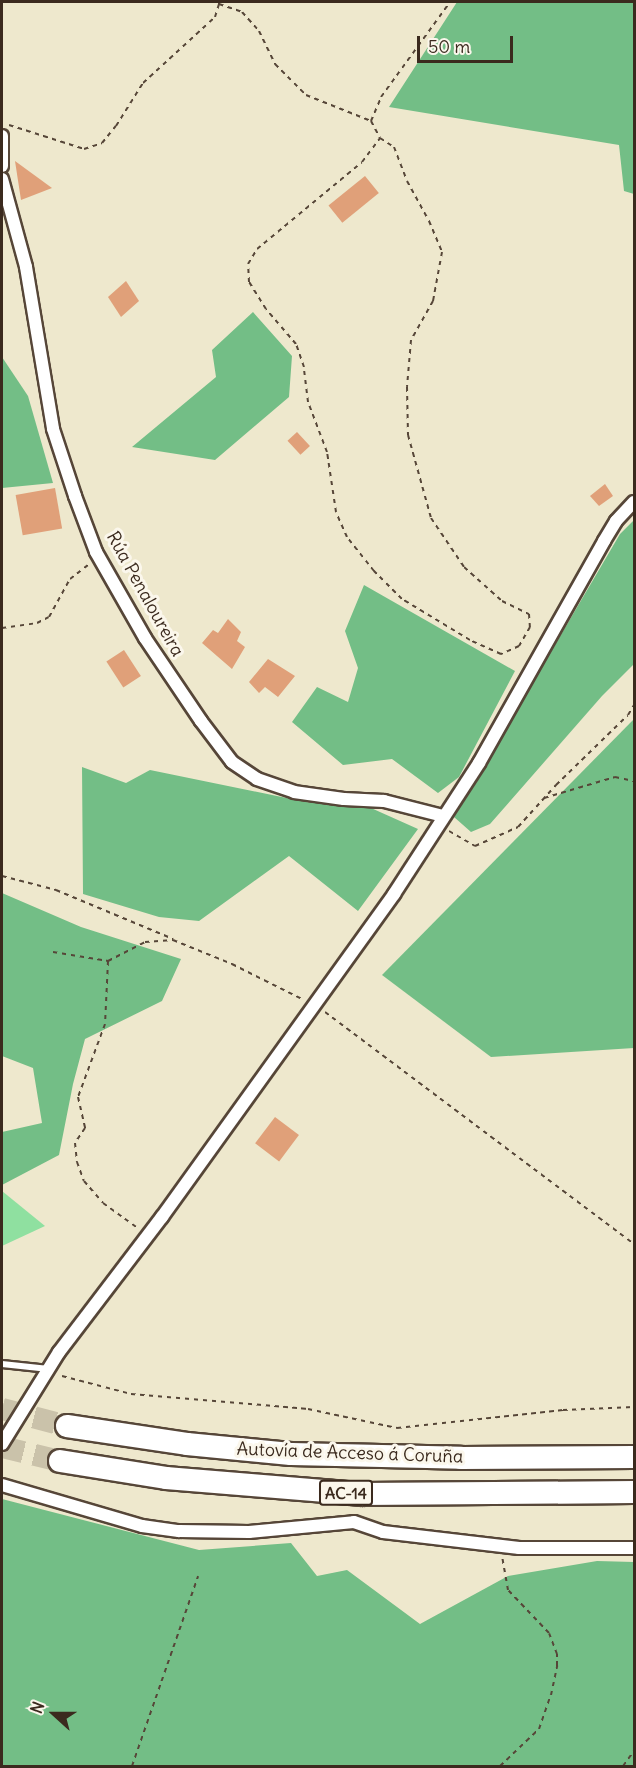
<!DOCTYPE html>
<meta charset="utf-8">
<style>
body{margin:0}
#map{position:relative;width:636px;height:1768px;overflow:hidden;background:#eee8cd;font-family:Delius,sans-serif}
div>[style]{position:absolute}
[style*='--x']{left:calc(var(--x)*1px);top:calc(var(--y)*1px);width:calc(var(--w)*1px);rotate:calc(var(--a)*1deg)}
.green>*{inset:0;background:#8fe0a0}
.forest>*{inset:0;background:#73be86}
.building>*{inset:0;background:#e0a079;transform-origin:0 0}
.highway-tunnel>*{height:22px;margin-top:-11px;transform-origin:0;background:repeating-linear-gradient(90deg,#cac2aa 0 22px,transparent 0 33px)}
.path>*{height:2px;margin-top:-1px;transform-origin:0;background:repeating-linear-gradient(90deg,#564638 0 4.5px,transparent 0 9px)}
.roads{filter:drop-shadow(2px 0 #564638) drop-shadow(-2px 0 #564638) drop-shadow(0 2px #564638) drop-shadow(0 -2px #564638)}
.lane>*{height:6px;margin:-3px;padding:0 3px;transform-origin:3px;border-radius:3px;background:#fff}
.street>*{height:12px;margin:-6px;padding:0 6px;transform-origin:6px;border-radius:6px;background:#fff}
.highway>*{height:22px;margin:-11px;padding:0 11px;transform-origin:11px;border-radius:11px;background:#fff}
span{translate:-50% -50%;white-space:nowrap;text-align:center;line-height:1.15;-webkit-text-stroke:6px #fbf7ec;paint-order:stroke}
.shield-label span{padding:2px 4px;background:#fbf7ec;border:2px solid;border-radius:4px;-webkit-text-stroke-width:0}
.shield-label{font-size:16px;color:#3b2a1e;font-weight:700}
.street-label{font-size:18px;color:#3b2a1e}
.frame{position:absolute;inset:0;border:3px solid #3b2a1e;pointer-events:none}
.north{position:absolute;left:24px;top:1684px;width:60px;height:60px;-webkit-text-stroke:4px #fbf7ec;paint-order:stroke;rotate:291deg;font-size:16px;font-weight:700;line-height:24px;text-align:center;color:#3b2a1e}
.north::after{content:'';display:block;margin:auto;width:21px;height:27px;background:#3b2a1e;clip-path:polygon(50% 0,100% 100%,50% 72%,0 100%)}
.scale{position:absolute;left:417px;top:36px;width:96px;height:27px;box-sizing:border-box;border:3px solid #3b2a1e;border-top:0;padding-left:8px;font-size:18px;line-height:21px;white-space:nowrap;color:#3b2a1e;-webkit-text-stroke:4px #fbf7ec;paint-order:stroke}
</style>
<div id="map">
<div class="green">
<div style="clip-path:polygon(2px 1191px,45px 1226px,2px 1246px)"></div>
</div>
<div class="forest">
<div style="clip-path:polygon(457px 2px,634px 2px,634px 194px,624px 191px,619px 145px,389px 107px)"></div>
<div style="clip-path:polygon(253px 312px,292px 356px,289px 397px,215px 460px,132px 447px,216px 377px,212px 350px)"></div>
<div style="clip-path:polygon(2px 357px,28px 396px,53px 483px,2px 488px)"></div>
<div style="clip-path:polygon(634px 520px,634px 664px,602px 696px,490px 824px,471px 832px,454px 817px,620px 534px)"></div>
<div style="clip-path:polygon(364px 585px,515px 671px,459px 777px,438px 793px,392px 759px,343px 765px,292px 722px,317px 687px,348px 702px,358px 668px,345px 631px)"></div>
<div style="clip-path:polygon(634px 719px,634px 1048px,491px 1057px,382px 975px)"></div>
<div style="clip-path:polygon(82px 767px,126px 783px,150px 770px,306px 802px,371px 808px,418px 829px,358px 911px,289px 856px,199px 921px,159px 917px,83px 894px)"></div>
<div style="clip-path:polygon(2px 893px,81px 927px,181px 959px,162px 1001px,85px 1039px,73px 1084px,59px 1155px,2px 1185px,2px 1132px,42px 1123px,33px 1068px,2px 1056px)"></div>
<div style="clip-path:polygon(2px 1499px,199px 1550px,291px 1543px,317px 1576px,347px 1570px,420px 1624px,508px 1576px,597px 1561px,634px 1562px,634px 1766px,2px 1766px)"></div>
</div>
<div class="building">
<div style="clip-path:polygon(15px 161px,52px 188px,21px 200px)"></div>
<div style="left:365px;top:176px;width:22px;height:47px;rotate:51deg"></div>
<div style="clip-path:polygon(126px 281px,139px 301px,121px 317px,108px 297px)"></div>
<div style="left:297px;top:432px;width:19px;height:13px;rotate:47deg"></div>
<div style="clip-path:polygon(605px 484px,613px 496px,599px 506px,590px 496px)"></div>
<div style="left:55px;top:488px;width:41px;height:40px;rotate:80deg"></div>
<div style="clip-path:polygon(228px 619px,241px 632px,237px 641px,245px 647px,232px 669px,202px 643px,213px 630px,218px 633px)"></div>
<div style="left:124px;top:650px;width:31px;height:21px;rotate:57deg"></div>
<div style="clip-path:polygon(268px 659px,295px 676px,278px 697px,265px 687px,259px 693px,249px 682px)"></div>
<div style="left:275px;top:1117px;width:30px;height:33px;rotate:37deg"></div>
</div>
<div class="highway-tunnel">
<div style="--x:2;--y:1409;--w:67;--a:14.7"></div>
<div style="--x:2;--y:1447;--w:60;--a:13.6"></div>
</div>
<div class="path">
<div style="--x:219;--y:2;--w:2;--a:90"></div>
<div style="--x:219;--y:4;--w:24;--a:19"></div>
<div style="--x:242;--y:12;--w:25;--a:48"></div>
<div style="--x:259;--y:31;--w:37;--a:64"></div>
<div style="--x:275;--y:64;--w:44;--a:45"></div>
<div style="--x:306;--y:95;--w:70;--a:21.8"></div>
<div style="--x:371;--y:121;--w:19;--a:62"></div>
<div style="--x:380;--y:138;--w:17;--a:33"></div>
<div style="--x:394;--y:147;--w:36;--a:69"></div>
<div style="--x:407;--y:181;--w:46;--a:61.2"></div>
<div style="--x:429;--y:221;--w:34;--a:67"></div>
<div style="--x:442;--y:252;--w:50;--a:100.4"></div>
<div style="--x:433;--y:301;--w:45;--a:119.4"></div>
<div style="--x:411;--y:340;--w:47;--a:94.9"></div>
<div style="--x:407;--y:387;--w:48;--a:88.8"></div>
<div style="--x:408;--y:435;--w:86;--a:74.5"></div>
<div style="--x:431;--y:518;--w:59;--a:56"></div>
<div style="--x:464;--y:567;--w:51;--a:41.8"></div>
<div style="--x:502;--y:601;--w:30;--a:26"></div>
<div style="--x:529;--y:614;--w:13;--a:86"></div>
<div style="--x:530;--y:627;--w:22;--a:120"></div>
<div style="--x:519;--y:646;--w:20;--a:156"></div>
<div style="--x:501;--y:654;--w:34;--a:-156"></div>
<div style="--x:470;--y:640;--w:79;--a:-148.9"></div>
<div style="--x:402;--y:599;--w:40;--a:-135"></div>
<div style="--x:374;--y:571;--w:43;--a:-128.5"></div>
<div style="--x:347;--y:537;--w:27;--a:-114"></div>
<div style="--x:336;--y:512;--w:61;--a:-98.5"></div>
<div style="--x:327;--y:452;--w:53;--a:-110.8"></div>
<div style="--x:308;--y:402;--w:35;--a:-97"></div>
<div style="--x:304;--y:367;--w:24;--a:-109"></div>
<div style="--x:296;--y:344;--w:46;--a:-130.6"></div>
<div style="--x:266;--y:309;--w:32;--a:-122"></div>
<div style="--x:249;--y:282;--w:18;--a:-93"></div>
<div style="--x:248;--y:264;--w:17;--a:-59"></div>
<div style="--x:257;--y:249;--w:136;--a:-39.6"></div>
<div style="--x:362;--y:162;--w:30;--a:-53"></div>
<div style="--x:371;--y:121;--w:26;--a:-67"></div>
<div style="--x:381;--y:97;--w:117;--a:-54"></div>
<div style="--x:9;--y:125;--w:79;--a:17.7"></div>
<div style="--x:84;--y:149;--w:19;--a:-18"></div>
<div style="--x:102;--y:143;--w:22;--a:-51"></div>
<div style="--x:116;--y:126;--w:51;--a:-57.9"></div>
<div style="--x:143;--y:83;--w:98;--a:-42.5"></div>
<div style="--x:215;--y:17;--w:14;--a:-73"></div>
<div style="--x:2;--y:628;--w:35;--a:-8"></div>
<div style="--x:37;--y:623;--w:13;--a:-27"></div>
<div style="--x:49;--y:617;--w:43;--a:-61.1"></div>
<div style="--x:70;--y:579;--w:23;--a:-38"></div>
<div style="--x:544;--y:798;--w:74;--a:-16.5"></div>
<div style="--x:615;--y:777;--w:19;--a:12"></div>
<div style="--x:449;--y:831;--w:30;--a:30"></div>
<div style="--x:475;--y:846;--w:47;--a:-23.8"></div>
<div style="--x:518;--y:827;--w:57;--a:-47.9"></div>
<div style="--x:556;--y:785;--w:100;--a:-44.2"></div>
<div style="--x:628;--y:715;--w:12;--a:-59"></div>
<div style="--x:2;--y:876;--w:56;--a:14.5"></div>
<div style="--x:56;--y:890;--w:127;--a:22.7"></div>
<div style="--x:53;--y:952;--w:56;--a:9.3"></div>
<div style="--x:108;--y:961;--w:42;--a:-27.2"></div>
<div style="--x:145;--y:942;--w:28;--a:-4"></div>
<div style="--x:173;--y:940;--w:64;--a:22.1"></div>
<div style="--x:232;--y:964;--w:78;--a:26.6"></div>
<div style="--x:108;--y:961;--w:63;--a:92.7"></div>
<div style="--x:105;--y:1024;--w:78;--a:110.3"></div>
<div style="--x:78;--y:1097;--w:32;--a:77"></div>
<div style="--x:85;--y:1128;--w:18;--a:124"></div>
<div style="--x:75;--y:1143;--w:19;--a:84"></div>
<div style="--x:77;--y:1162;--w:20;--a:70"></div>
<div style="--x:84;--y:1181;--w:29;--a:49"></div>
<div style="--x:103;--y:1203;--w:44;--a:35.8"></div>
<div style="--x:325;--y:1012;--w:386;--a:36.9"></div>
<div style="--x:62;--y:1376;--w:71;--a:14.6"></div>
<div style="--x:131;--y:1394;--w:178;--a:4.8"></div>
<div style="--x:308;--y:1409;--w:91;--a:12.1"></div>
<div style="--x:397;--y:1428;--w:167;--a:-6.2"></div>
<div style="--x:563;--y:1410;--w:71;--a:-2.4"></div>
<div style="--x:132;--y:1766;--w:201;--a:-70.8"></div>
<div style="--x:500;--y:1766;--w:54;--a:-43.5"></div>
<div style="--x:539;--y:1729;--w:36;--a:-71"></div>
<div style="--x:551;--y:1695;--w:30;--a:-78"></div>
<div style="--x:557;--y:1666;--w:12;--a:-90"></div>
<div style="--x:557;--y:1654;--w:22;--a:-111"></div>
<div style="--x:549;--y:1633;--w:59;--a:-133.6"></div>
<div style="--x:508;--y:1590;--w:34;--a:-100"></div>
<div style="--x:623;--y:1766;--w:19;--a:-54"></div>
</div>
<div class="roads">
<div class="lane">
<div style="--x:2;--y:1364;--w:47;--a:6.1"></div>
</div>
<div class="street">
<div style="--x:2;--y:136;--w:30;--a:90"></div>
<div style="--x:2;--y:179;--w:91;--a:74.7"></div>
<div style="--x:26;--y:267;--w:164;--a:80.5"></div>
<div style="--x:53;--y:429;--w:71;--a:71.8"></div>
<div style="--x:75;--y:496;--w:60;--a:69.4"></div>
<div style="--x:96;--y:552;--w:99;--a:60.3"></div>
<div style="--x:145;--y:638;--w:100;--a:56"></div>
<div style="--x:201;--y:721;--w:51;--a:52.9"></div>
<div style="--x:232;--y:762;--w:30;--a:34"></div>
<div style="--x:257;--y:779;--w:39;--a:19"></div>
<div style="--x:294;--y:792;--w:50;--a:8"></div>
<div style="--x:344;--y:799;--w:40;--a:2.9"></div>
<div style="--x:384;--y:801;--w:61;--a:14.3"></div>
<div style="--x:2;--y:1444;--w:108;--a:-58.2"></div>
<div style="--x:59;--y:1352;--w:170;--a:-52.7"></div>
<div style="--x:162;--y:1217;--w:398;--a:-54.3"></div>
<div style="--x:394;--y:894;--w:156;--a:-57"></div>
<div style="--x:479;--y:763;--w:255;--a:-60.6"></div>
<div style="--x:604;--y:541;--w:23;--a:-59"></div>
<div style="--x:616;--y:521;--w:26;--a:-47"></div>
<div style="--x:2;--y:1485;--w:146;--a:16.3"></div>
<div style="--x:142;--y:1526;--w:37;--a:8"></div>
<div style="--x:179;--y:1531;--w:70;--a:0.8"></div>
<div style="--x:249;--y:1532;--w:105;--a:-5.4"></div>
<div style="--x:354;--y:1522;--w:31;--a:19"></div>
<div style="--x:383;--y:1532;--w:137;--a:6.7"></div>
<div style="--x:519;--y:1548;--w:115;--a:0"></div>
</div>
<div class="highway">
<div style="--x:67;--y:1426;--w:121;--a:8.5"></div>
<div style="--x:187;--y:1444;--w:104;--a:5.5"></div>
<div style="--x:291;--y:1454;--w:170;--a:1.3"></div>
<div style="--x:461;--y:1458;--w:173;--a:-0.3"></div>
<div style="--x:60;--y:1461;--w:107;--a:9.1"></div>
<div style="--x:166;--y:1478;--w:197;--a:4.7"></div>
<div style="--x:362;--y:1494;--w:272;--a:-0.4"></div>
</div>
</div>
<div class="shield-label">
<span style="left:346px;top:1493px">AC-14</span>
</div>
<div class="street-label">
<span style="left:145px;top:594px;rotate:61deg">Rúa Penaloureira</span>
<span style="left:350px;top:1453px;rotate:2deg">Autovía de Acceso á Coruña</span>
</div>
<div class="frame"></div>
<div class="north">N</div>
<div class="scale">50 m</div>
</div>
